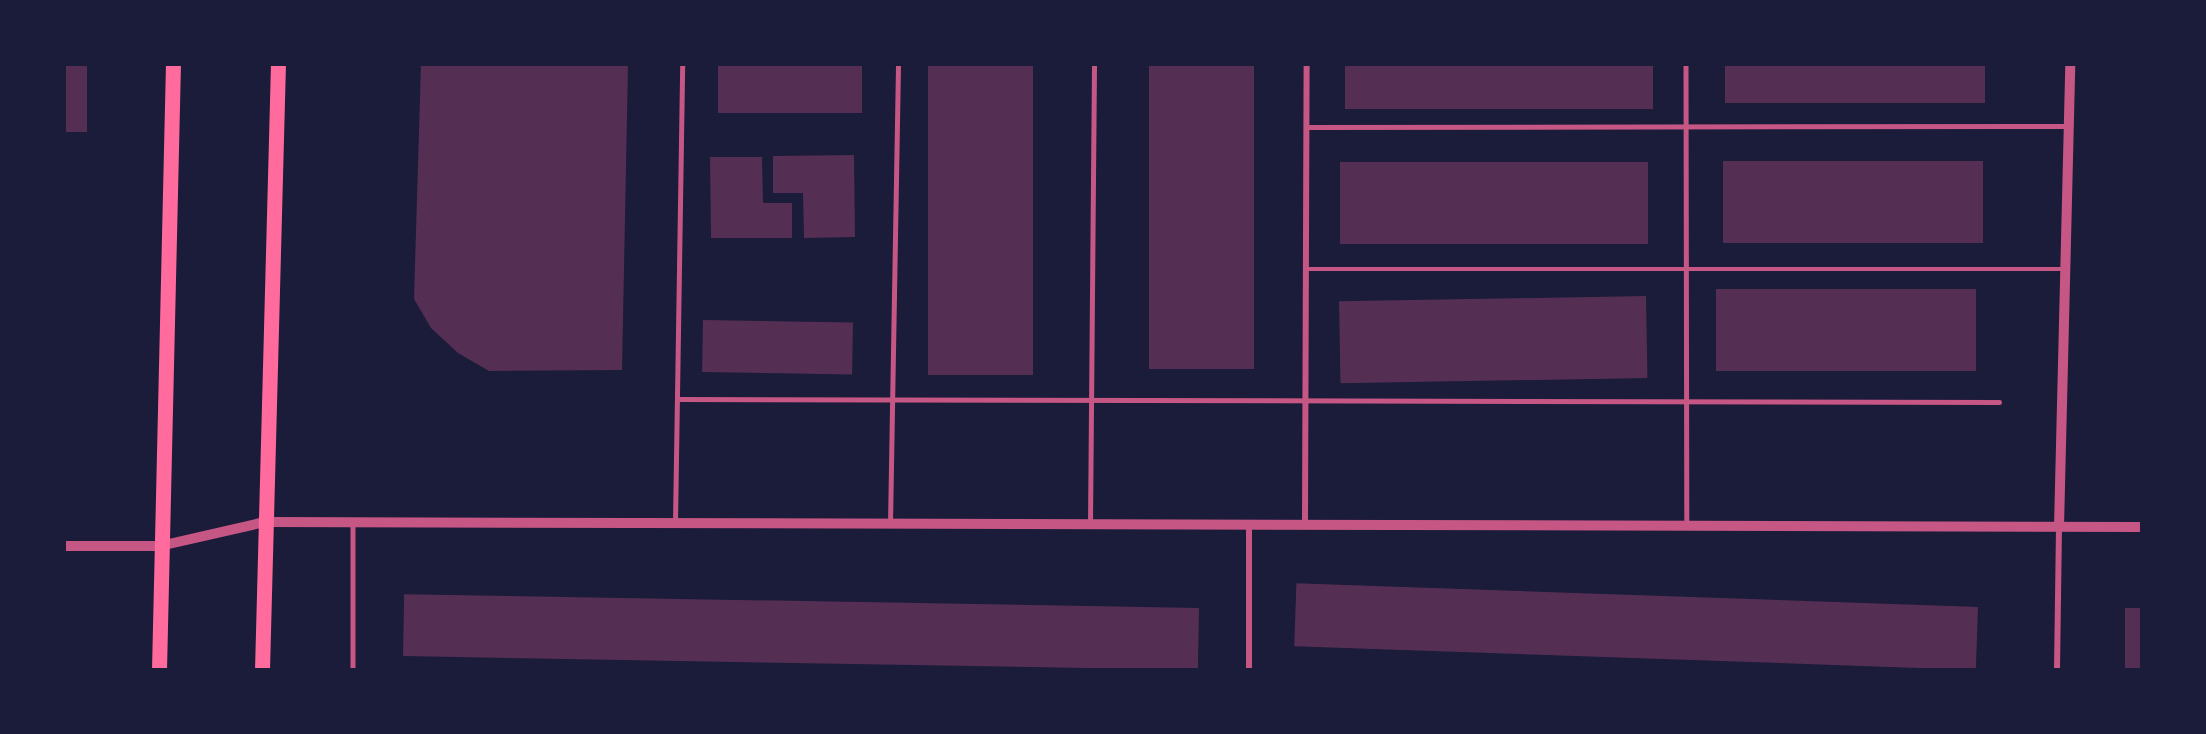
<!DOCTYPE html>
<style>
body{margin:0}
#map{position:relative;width:2206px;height:734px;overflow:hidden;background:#1b1b3a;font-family:"Noto Serif",serif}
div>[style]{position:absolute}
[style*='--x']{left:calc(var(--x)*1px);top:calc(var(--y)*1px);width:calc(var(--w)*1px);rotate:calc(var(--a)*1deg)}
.building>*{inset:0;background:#542f53;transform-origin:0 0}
.service>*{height:4.5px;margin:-2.25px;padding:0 2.25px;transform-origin:2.25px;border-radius:2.25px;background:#c65784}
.minor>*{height:6px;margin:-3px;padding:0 3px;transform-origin:3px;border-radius:3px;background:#c65784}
.tertiary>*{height:10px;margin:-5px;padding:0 5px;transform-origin:5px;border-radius:5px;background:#c65784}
.primary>*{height:15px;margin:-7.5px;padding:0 7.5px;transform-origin:7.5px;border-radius:7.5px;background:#ff6b9d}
span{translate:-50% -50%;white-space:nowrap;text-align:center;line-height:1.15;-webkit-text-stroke:6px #1b1b3a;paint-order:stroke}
.frame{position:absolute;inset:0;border:66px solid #1b1b3a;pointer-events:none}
</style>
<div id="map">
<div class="building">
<div style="left:64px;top:64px;width:23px;height:68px"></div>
<div style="clip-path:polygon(421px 64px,628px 64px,622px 370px,489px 371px,458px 353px,431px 328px,414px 299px)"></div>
<div style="left:718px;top:64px;width:144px;height:49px"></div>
<div style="left:928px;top:64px;width:105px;height:311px"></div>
<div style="left:1149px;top:64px;width:105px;height:305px"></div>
<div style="left:1345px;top:64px;width:308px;height:45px"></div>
<div style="left:1725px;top:64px;width:260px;height:39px"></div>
<div style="clip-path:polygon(854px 155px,855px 237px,804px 238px,803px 193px,773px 193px,773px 156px)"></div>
<div style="clip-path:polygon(710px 157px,762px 157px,763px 203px,792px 203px,792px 238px,711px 238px)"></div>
<div style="left:1723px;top:161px;width:260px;height:82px"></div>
<div style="left:1648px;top:162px;width:82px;height:308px;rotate:90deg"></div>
<div style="left:1716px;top:289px;width:260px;height:82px"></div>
<div style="left:1646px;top:296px;width:82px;height:307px;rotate:89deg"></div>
<div style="left:703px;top:320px;width:150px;height:52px;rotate:1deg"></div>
<div style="left:1978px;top:607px;width:63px;height:682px;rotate:92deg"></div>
<div style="left:1199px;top:608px;width:62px;height:795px;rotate:91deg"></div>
<div style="left:2125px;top:608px;width:17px;height:62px"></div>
</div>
<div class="service">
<div style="--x:1686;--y:64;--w:462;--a:89.9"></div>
<div style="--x:1307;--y:127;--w:761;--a:-0.08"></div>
<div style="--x:1306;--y:269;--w:759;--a:0"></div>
<div style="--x:677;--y:399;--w:1322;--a:0.13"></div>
<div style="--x:353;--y:522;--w:148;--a:90"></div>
<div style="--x:675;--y:523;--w:459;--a:-89.1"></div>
<div style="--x:890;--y:524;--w:460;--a:-89"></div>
<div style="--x:1090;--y:524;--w:460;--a:-89.5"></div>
</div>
<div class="minor">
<div style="--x:1249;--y:524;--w:146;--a:90"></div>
<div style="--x:1305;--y:525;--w:461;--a:-89.8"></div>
<div style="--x:2057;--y:670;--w:143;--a:-89.2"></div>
</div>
<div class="tertiary">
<div style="--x:2059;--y:527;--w:463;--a:-88.6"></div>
<div style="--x:64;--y:546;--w:96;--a:0"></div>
<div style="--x:160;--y:546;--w:108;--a:-12.9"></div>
<div style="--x:265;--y:522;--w:1877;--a:0.15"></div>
</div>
<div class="primary">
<div style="--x:159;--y:670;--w:606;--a:-88.68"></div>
<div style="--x:262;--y:670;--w:606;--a:-88.49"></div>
</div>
<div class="frame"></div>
</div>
